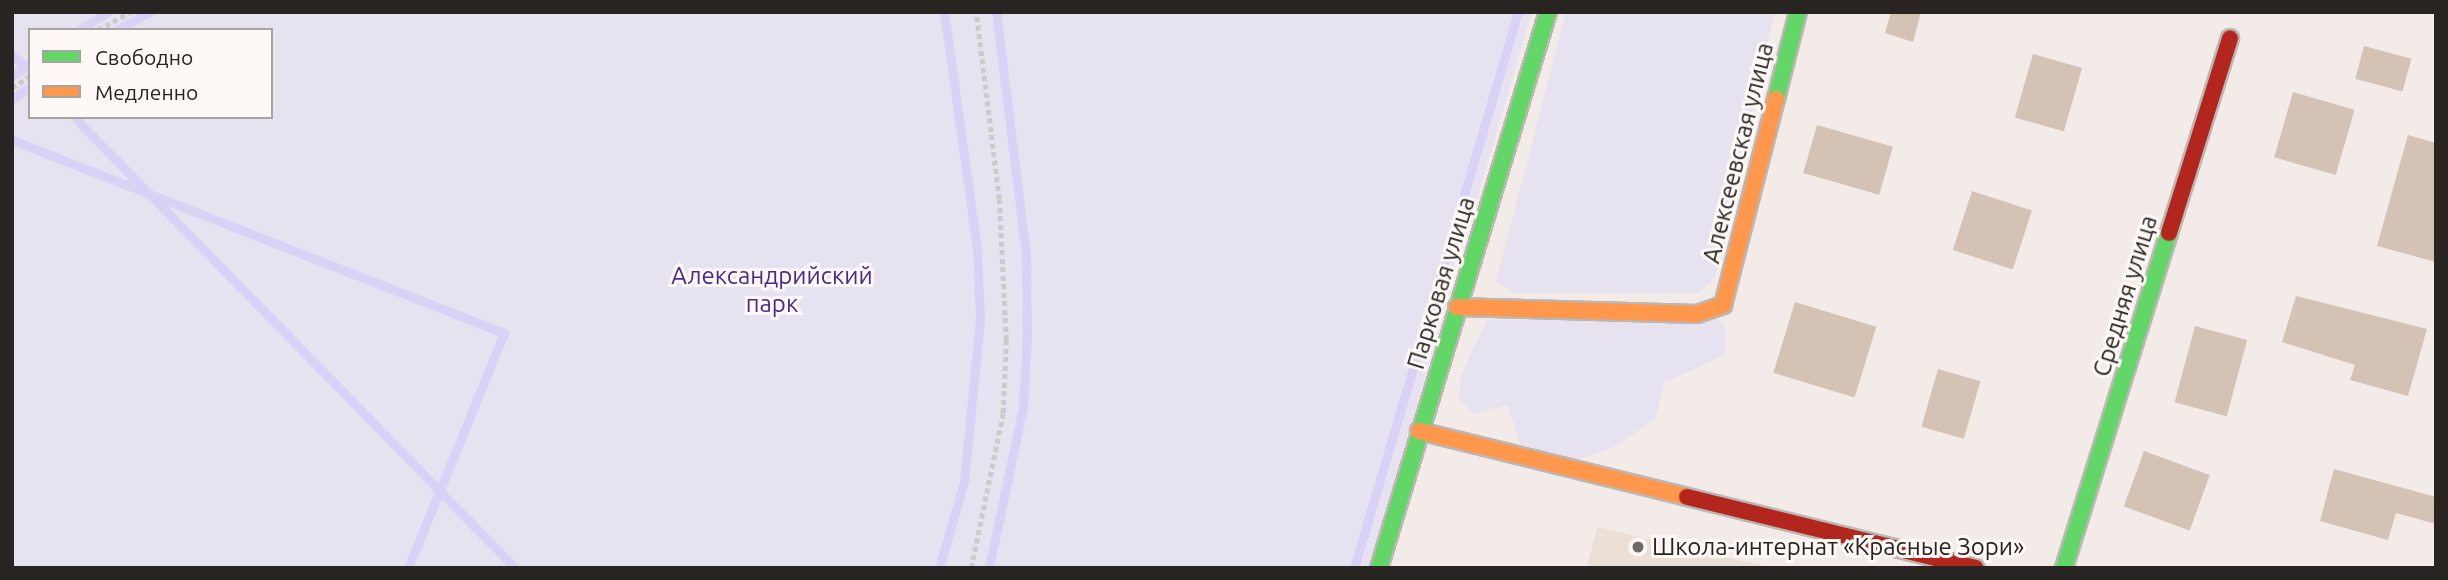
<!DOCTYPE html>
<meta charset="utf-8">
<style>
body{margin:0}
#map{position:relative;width:2448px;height:580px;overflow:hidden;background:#f2ebe7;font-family:Ubuntu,sans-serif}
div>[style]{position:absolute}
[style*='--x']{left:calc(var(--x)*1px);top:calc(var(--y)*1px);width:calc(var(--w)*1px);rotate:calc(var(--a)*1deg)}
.built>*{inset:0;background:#ecdfd6}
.green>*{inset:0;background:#e6e2ef}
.stream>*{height:9px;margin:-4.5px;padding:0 4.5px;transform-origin:4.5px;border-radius:4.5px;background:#d9d2f6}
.building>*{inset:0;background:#d4c2b4;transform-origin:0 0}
.path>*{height:4.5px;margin-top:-2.25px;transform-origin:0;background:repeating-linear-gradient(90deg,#cccbc8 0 5px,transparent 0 8.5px)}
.roads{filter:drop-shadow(2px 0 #bcb7b4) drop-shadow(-2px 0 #bcb7b4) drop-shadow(0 2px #bcb7b4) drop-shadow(0 -2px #bcb7b4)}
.fast>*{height:16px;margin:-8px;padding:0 8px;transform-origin:8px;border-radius:8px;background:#63d668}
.slow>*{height:16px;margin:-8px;padding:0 8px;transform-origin:8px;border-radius:8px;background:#ff974d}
.jam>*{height:16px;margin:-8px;padding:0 8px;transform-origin:8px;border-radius:8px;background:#b3261e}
.dots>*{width:19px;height:19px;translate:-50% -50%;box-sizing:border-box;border:4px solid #fef9f6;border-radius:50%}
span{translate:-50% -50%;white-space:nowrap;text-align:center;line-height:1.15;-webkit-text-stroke:6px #fef9f6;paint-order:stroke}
.street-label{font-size:24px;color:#282421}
.park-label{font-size:24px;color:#482b8e}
.poi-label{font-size:24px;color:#282421}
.left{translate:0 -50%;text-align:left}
.frame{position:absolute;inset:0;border:14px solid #282421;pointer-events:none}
.legend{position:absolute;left:28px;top:28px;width:245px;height:91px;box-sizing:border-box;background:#fef9f6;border:2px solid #a8a4a1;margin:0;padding:9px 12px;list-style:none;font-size:21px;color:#282421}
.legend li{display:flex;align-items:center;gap:14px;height:35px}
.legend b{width:35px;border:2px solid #a8a4a1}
</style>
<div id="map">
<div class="built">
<div style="clip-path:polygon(1597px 527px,1773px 568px,1587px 568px)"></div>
</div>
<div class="green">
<div style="clip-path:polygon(evenodd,12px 12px,1532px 12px,1369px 568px,12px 568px,12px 12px,30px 30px,271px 30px,271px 117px,30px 117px,30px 30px)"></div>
<div style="clip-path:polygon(1566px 12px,1775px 12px,1715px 277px,1698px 293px,1513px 293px,1496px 281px)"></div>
<div style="clip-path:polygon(1719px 319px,1726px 329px,1725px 355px,1665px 382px,1655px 419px,1616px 446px,1575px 460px,1520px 444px,1508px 405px,1474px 414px,1459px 400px,1461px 375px,1487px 320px)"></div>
</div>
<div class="stream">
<div style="--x:79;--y:30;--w:34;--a:-32"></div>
<div style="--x:117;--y:30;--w:37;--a:-29"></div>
<div style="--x:12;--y:54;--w:18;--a:45"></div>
<div style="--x:12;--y:76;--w:22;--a:-34"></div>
<div style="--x:12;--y:99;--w:22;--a:-34"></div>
<div style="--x:74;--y:117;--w:631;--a:45.64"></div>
<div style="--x:12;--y:140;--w:529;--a:21.42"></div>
<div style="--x:504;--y:333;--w:254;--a:112.2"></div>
<div style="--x:939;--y:568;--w:90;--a:-73.8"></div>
<div style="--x:964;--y:482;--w:163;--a:-84.4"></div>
<div style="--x:980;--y:320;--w:71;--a:-92.4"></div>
<div style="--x:977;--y:249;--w:239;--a:-97.9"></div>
<div style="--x:989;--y:568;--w:165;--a:-78.1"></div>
<div style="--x:1023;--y:407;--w:72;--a:-86.8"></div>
<div style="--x:1027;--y:335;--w:80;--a:-90.7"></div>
<div style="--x:1026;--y:255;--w:245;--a:-97"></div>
<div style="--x:1354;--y:568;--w:580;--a:-73.57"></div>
</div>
<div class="building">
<div style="clip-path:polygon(1891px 12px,1921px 12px,1913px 42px,1885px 33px)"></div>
<div style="left:2364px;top:46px;width:49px;height:34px;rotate:15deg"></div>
<div style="left:2033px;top:54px;width:51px;height:66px;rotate:16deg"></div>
<div style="left:2293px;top:92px;width:64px;height:68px;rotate:16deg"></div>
<div style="left:1817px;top:125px;width:79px;height:50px;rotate:16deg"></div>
<div style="clip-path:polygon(2408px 135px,2436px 143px,2436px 262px,2377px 246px)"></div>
<div style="left:1972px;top:191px;width:63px;height:62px;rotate:18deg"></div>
<div style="clip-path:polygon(2296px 296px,2427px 329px,2408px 396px,2350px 380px,2355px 365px,2282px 342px)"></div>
<div style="left:1795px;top:302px;width:85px;height:74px;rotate:17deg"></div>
<div style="left:2195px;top:326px;width:54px;height:79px;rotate:15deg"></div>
<div style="left:1938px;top:369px;width:44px;height:60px;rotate:16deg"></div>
<div style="left:2144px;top:451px;width:70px;height:59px;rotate:20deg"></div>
<div style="clip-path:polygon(2334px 469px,2436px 497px,2436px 524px,2396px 513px,2388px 540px,2320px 521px)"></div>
</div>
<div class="path">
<div style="--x:98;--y:30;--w:37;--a:-29"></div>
<div style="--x:12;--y:88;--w:22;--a:-34"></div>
<div style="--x:971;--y:568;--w:158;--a:-78.3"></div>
<div style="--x:1003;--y:413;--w:73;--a:-87.6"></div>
<div style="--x:1006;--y:340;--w:141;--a:-92.8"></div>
<div style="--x:999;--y:199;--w:188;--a:-97"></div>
</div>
<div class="roads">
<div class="fast">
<div style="--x:1776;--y:99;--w:90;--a:-75.8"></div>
<div style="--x:1379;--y:568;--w:581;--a:-73.09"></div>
<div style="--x:2064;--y:568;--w:351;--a:-72.6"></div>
</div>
<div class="slow">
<div style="--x:1457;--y:307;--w:240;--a:1.7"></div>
<div style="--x:1697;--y:314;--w:28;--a:-19"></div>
<div style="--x:1723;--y:305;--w:213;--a:-75.6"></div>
<div style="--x:1419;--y:431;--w:276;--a:13.8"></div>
</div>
<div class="jam">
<div style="--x:2169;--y:233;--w:204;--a:-72.6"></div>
<div style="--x:1687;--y:497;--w:297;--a:13.8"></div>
</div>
</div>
<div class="dots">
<div style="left:1638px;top:547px;background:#6f6a66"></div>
</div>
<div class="street-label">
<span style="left:1738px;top:153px;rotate:-76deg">Алексеевская улица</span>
<span style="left:1441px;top:283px;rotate:-73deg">Парковая улица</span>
<span style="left:2125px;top:296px;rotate:-73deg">Средняя улица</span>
</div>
<div class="park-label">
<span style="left:772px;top:290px">Александрийский<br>парк</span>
</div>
<div class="poi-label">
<span class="left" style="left:1652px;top:547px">Школа-интернат «Красные Зори»</span>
</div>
<div class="frame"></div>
<ul class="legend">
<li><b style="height:9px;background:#63d668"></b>Свободно</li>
<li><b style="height:9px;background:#ff974d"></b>Медленно</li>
</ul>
</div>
